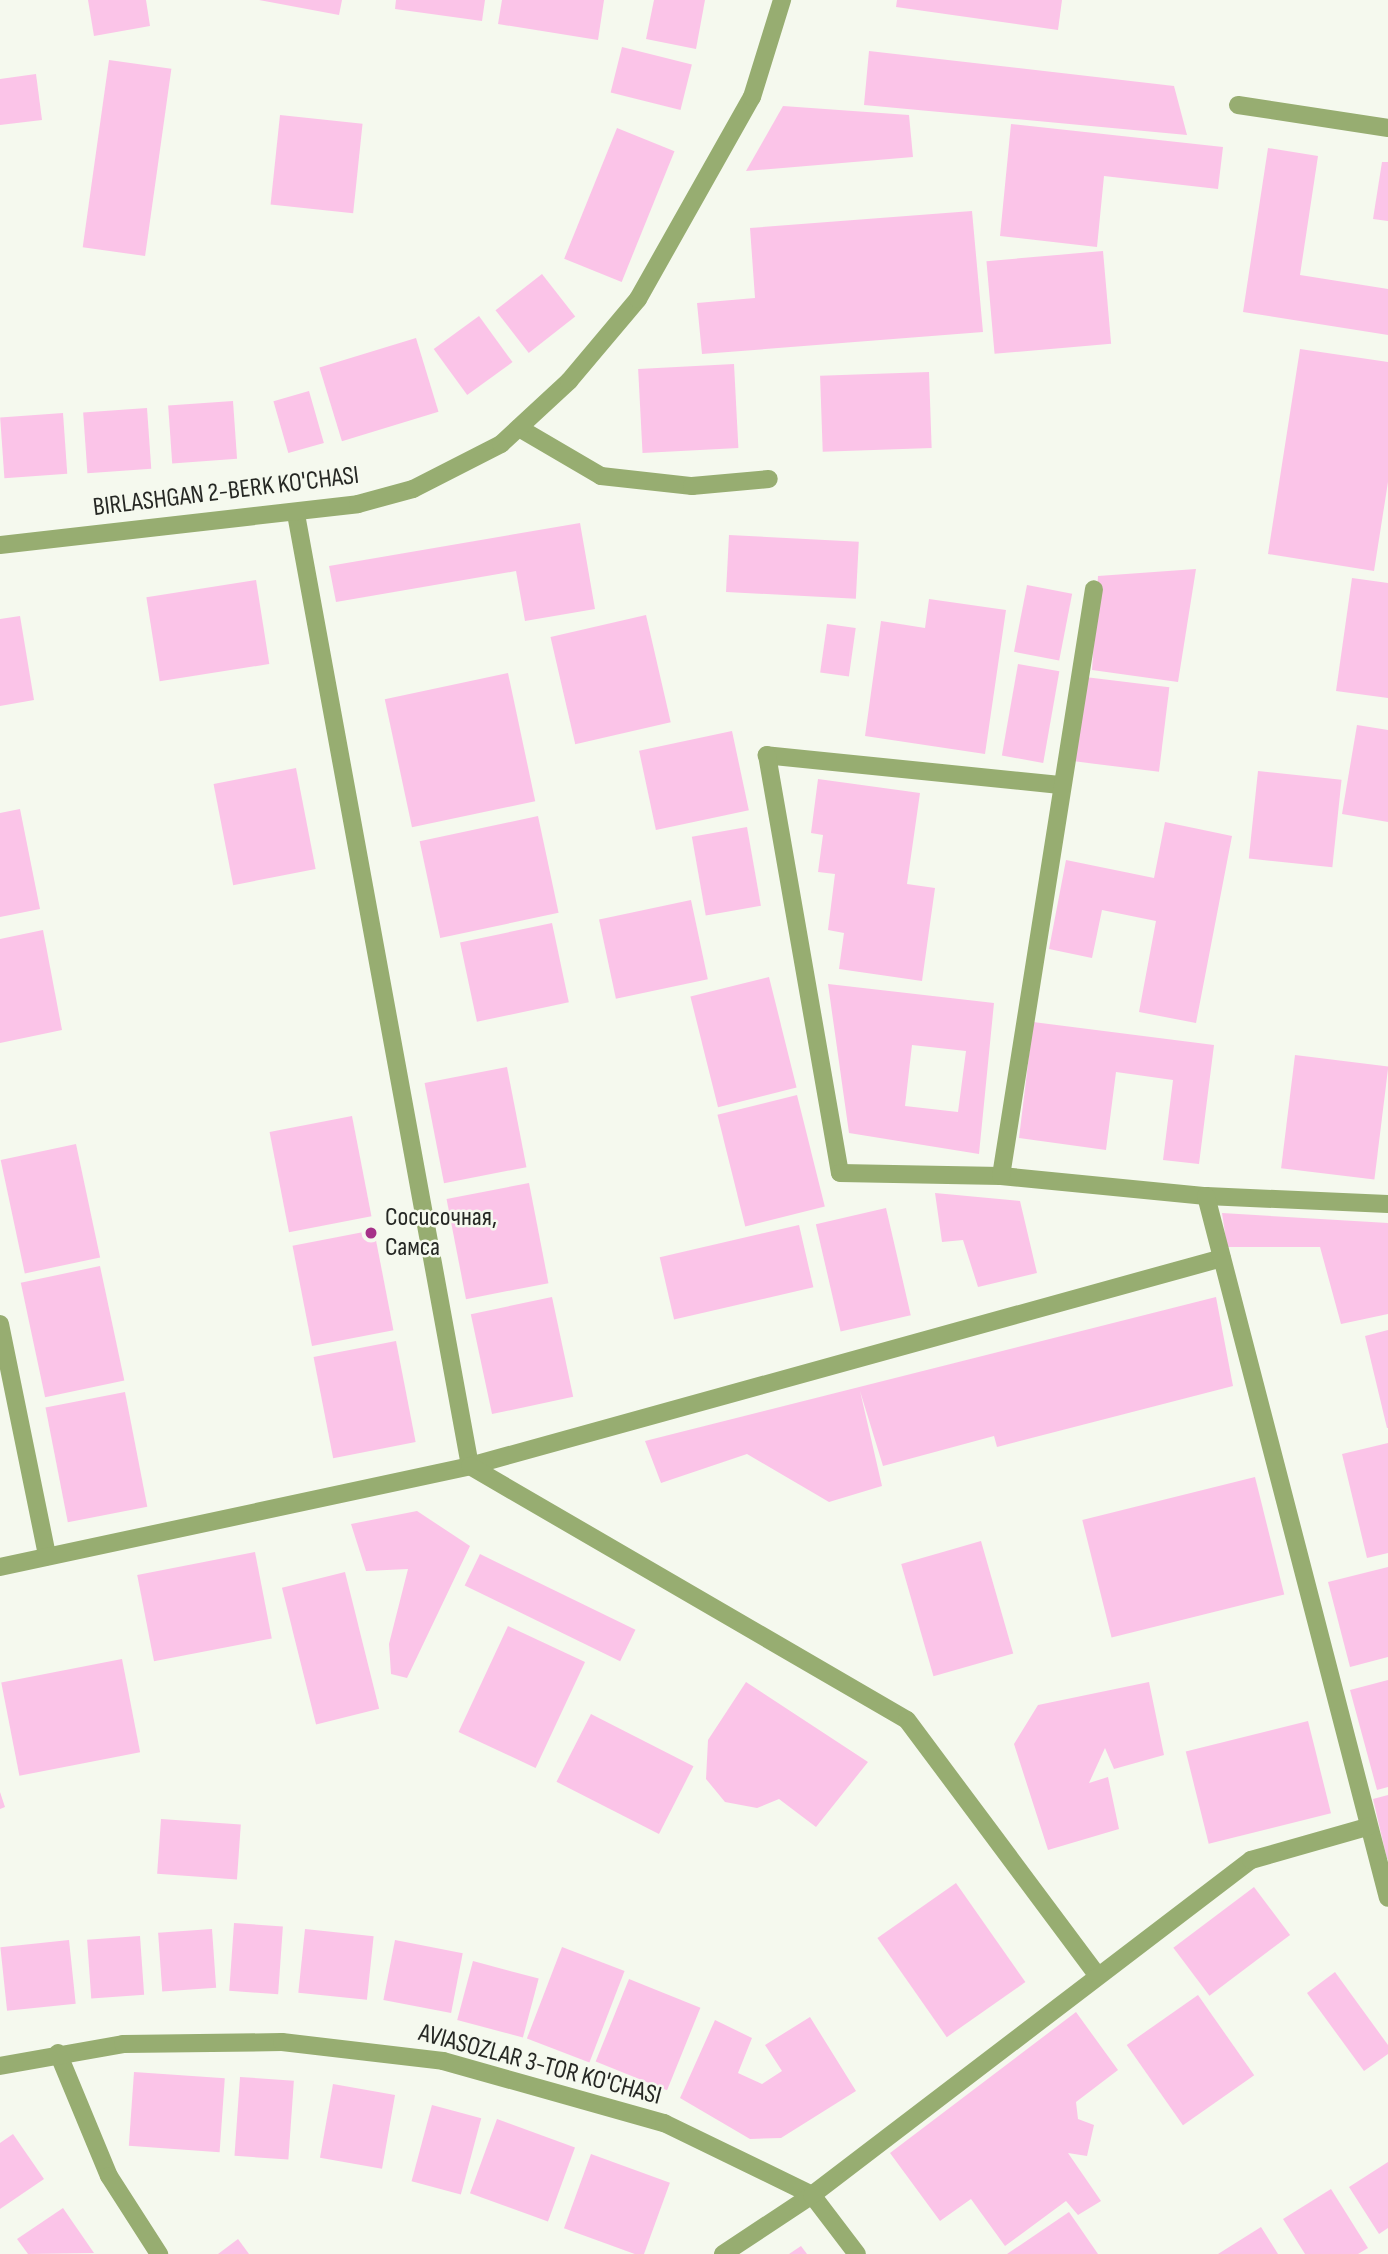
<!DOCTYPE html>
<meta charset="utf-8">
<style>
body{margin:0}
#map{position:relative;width:1388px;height:2254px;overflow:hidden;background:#f5f9ee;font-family:"Sofia Sans Condensed",sans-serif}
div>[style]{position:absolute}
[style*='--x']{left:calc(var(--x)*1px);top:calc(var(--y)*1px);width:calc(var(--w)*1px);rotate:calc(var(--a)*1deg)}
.building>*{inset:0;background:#fbc4e8;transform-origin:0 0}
.service>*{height:18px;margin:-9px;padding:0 9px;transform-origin:9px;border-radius:9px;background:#97ad71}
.minor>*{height:18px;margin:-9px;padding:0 9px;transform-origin:9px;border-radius:9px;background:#97ad71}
.tertiary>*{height:18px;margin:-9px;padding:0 9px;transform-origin:9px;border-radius:9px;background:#97ad71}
.dots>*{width:19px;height:19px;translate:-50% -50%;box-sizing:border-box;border:4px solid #f5f9ee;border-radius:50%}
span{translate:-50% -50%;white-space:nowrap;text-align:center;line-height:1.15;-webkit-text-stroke:5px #f5f9ee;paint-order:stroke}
.street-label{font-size:26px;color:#262824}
.poi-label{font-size:26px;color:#262824}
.left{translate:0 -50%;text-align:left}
</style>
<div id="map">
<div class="building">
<div style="clip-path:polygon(88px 0,146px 0,150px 26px,94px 36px)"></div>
<div style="clip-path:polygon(259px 0,342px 0,339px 15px)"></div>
<div style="clip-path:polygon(396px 0,485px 0,482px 21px,395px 9px)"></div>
<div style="clip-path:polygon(502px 0,604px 0,598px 40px,498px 24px)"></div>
<div style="clip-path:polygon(654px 0,705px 0,696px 49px,646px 39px)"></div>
<div style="clip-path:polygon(897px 0,1062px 0,1058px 30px,896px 7px)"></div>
<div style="left:622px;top:47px;width:72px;height:47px;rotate:14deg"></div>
<div style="clip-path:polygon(869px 51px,1174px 86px,1187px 135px,864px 105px)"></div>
<div style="left:109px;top:60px;width:63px;height:189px;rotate:8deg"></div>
<div style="clip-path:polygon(36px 74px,42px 120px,0 125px,0 79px)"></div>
<div style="clip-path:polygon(783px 106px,909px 115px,913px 157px,746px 171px)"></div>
<div style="left:280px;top:115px;width:83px;height:90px;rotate:6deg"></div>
<div style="clip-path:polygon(1011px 124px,1223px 147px,1218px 189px,1104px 176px,1097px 247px,1000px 236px)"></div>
<div style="left:617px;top:128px;width:62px;height:141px;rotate:22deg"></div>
<div style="clip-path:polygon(1268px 148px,1318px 156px,1300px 275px,1388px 289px,1388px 335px,1243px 312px)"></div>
<div style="clip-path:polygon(1382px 162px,1388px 162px,1388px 221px,1373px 219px)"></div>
<div style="clip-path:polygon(972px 211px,983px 332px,702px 354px,697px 303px,755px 298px,750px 228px)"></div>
<div style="left:1103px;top:251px;width:93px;height:117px;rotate:85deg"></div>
<div style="left:542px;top:274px;width:54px;height:59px;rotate:52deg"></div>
<div style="left:479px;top:316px;width:57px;height:56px;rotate:54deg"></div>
<div style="left:416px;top:338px;width:77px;height:101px;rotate:73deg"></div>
<div style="clip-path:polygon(1300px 349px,1388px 362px,1388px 482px,1374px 571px,1268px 554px)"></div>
<div style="left:734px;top:364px;width:84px;height:96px;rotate:87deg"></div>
<div style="left:929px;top:372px;width:76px;height:109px;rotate:88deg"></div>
<div style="left:309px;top:391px;width:54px;height:37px;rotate:74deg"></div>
<div style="left:233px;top:401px;width:58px;height:65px;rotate:86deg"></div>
<div style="left:147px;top:408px;width:61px;height:64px;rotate:86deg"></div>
<div style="left:63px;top:413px;width:61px;height:63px;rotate:86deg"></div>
<div style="clip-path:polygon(580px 523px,595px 609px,525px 621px,516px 571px,336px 602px,329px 566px)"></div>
<div style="left:729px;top:535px;width:130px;height:57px;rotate:3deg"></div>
<div style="clip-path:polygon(1196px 569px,1178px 682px,1092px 670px,1098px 576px)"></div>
<div style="clip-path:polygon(1352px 578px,1388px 583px,1388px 698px,1336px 691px)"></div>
<div style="left:256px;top:580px;width:85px;height:111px;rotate:81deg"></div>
<div style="left:1027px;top:585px;width:46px;height:68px;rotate:11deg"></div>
<div style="clip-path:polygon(929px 599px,1006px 610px,985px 754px,865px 736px,881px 621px,925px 628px)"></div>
<div style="left:646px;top:615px;width:110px;height:98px;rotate:77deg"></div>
<div style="clip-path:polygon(20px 616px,34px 700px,0 706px,0 619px)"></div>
<div style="left:827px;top:624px;width:29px;height:49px;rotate:8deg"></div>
<div style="left:1018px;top:664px;width:42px;height:93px;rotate:10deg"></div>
<div style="left:508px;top:673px;width:131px;height:126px;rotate:78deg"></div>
<div style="left:1085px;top:677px;width:85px;height:85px;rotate:7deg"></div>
<div style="clip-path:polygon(1357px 725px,1388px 730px,1388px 822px,1342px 814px)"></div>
<div style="left:732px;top:731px;width:81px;height:95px;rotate:78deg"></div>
<div style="left:296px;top:768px;width:103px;height:84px;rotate:79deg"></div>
<div style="left:1258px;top:771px;width:84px;height:88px;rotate:6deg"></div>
<div style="clip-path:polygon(818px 779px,920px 793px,907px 884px,935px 888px,922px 981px,839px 969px,844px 933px,828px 930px,835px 874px,818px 872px,823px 835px,811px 833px)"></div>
<div style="clip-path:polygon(20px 809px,40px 909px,0 917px,0 813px)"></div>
<div style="left:538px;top:816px;width:99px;height:121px;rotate:78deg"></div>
<div style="clip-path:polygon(1165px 822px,1232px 836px,1196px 1023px,1139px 1012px,1156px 921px,1102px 910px,1092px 958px,1049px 949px,1066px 860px,1154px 878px)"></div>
<div style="left:747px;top:827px;width:80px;height:56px;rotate:80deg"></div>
<div style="left:691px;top:900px;width:81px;height:94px;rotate:78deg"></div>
<div style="left:552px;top:923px;width:81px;height:94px;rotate:78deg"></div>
<div style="clip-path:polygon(43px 930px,62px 1030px,0 1043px,0 939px)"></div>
<div style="left:769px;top:977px;width:114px;height:81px;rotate:76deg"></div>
<div style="clip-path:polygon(evenodd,828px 984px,994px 1003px,979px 1154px,849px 1133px,828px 984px,912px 1045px,966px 1051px,958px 1112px,905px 1106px,912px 1045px)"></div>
<div style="clip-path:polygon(1033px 1022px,1214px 1045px,1199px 1164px,1163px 1160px,1173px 1080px,1116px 1072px,1106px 1150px,1019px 1138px)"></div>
<div style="left:1295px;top:1055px;width:94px;height:114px;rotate:7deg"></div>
<div style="left:507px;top:1067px;width:102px;height:84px;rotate:79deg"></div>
<div style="left:797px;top:1095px;width:115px;height:82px;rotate:76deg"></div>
<div style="left:352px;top:1116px;width:102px;height:84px;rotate:79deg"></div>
<div style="left:76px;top:1144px;width:116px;height:77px;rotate:78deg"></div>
<div style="left:529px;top:1183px;width:102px;height:84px;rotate:79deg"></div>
<div style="clip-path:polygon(935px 1193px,1020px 1201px,1037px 1273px,978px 1287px,963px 1240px,942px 1242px)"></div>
<div style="left:886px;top:1208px;width:110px;height:72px;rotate:77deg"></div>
<div style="clip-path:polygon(1222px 1213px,1388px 1223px,1388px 1314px,1341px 1324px,1320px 1247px,1227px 1247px)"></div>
<div style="left:799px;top:1225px;width:64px;height:143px;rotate:77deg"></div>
<div style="left:374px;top:1230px;width:102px;height:83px;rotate:79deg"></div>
<div style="left:100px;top:1266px;width:117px;height:81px;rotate:78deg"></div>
<div style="left:552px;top:1297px;width:102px;height:83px;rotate:78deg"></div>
<div style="clip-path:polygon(1216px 1297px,1233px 1386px,997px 1447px,994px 1436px,883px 1466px,860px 1391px,882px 1486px,829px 1502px,747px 1454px,661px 1483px,645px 1441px)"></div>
<div style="clip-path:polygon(1388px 1330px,1388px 1428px,1387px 1428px,1365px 1336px)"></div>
<div style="left:396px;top:1341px;width:103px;height:84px;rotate:79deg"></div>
<div style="left:125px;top:1392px;width:117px;height:81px;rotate:79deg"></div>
<div style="clip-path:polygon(1388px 1443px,1388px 1553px,1367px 1558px,1342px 1454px)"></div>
<div style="left:1255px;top:1477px;width:121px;height:178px;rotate:76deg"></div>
<div style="clip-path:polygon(417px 1511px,470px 1546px,407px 1678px,391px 1674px,389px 1644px,408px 1569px,366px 1571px,351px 1524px)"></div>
<div style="left:981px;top:1541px;width:117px;height:83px;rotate:74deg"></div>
<div style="left:255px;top:1552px;width:88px;height:120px;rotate:79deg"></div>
<div style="left:480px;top:1554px;width:173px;height:35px;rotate:26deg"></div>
<div style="clip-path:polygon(1388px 1567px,1388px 1657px,1350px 1667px,1328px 1582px)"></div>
<div style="left:345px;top:1572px;width:141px;height:65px;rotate:76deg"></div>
<div style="left:508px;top:1626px;width:85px;height:117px;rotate:25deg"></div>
<div style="left:122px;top:1659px;width:95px;height:123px;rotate:79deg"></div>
<div style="clip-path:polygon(1388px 1680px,1388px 1787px,1377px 1790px,1350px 1690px)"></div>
<div style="clip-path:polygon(746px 1682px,868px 1762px,816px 1827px,779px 1799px,757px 1808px,725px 1802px,706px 1779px,708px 1740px)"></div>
<div style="clip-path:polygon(1149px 1682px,1164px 1755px,1114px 1769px,1105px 1748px,1089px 1783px,1108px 1777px,1119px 1829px,1048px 1850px,1014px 1744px,1038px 1705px)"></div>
<div style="left:591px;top:1714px;width:115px;height:76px;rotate:27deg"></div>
<div style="left:1308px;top:1721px;width:95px;height:126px;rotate:76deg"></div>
<div style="clip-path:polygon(0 1792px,5px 1807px,0 1809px)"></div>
<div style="clip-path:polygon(1388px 1795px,1388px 1859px,1387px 1859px,1373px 1799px)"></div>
<div style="left:161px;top:1819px;width:80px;height:55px;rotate:4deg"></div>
<div style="left:956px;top:1883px;width:121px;height:96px;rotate:55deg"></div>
<div style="left:1254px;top:1887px;width:60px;height:101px;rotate:53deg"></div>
<div style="left:234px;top:1923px;width:49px;height:68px;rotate:4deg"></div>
<div style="left:212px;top:1929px;width:59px;height:54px;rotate:86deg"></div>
<div style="left:305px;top:1929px;width:69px;height:64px;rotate:6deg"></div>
<div style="left:140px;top:1936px;width:59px;height:53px;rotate:86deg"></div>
<div style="left:69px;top:1940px;width:64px;height:69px;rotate:84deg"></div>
<div style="left:395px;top:1940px;width:69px;height:61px;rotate:11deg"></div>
<div style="left:562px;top:1947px;width:67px;height:98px;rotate:21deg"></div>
<div style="left:473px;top:1961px;width:68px;height:61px;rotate:15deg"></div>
<div style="clip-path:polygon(1335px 1972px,1388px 2045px,1388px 2054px,1364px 2071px,1307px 1993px)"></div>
<div style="left:629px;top:1979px;width:77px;height:89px;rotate:22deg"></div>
<div style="left:1198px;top:1995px;width:98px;height:87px;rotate:55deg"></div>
<div style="clip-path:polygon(1076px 2012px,1118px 2070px,1076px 2102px,1078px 2119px,1094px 2125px,1087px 2156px,1068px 2153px,1101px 2201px,1078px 2215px,1066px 2201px,1005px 2246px,971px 2199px,940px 2221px,890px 2153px)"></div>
<div style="clip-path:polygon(810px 2017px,856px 2091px,781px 2138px,750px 2139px,680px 2098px,715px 2020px,752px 2038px,738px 2073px,762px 2084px,782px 2071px,765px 2045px)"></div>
<div style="left:134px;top:2072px;width:91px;height:74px;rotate:4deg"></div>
<div style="left:240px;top:2077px;width:54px;height:79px;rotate:4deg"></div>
<div style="left:333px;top:2084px;width:63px;height:75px;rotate:10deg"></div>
<div style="left:432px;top:2105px;width:51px;height:79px;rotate:15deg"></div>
<div style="left:497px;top:2119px;width:83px;height:79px;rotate:20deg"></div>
<div style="clip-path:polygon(13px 2134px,44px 2179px,0 2209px,0 2143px)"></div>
<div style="left:591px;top:2154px;width:84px;height:79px;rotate:20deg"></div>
<div style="clip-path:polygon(1388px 2162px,1388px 2228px,1379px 2234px,1349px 2187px)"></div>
<div style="clip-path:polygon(1331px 2189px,1368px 2248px,1358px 2254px,1305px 2254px,1283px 2219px)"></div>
<div style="clip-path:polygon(63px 2208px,94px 2253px,28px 2254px,17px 2239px)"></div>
<div style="clip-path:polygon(1069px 2212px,1098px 2254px,1007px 2254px)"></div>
<div style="clip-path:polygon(1261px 2227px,1278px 2254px,1218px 2254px)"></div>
<div style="clip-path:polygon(238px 2239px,249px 2254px,218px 2254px)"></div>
<div style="clip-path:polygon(801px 2246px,807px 2254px,789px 2254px)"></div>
</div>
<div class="service">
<div style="--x:519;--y:428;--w:95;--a:30.3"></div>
<div style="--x:601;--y:476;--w:92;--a:6.3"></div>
<div style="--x:692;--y:486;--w:77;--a:-5.2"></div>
</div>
<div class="minor">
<div style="--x:1238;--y:105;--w:152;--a:8.7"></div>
<div style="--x:296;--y:514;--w:968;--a:79.64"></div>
<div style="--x:470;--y:1466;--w:780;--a:-15.46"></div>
<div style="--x:1060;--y:785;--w:295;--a:-174.2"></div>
<div style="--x:767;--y:755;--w:424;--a:80.1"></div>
<div style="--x:840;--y:1173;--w:161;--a:1.1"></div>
<div style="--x:1001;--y:1176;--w:206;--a:5.6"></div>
<div style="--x:1001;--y:1176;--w:594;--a:-81"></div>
<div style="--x:1388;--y:1204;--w:182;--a:-177.5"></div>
<div style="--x:1206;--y:1196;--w:725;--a:75.47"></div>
<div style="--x:0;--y:1324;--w:237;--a:78.5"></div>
<div style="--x:0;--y:1567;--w:481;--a:-12.1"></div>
<div style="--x:470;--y:1466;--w:505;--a:30.17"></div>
<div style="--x:907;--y:1720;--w:317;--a:53.3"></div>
<div style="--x:58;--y:2053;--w:133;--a:67.5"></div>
<div style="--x:109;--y:2176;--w:93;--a:57.3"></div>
<div style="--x:0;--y:2066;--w:125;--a:-10.1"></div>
<div style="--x:123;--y:2044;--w:159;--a:-0.7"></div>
<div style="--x:282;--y:2042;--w:162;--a:6.7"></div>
<div style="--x:443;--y:2061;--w:230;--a:15.7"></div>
<div style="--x:664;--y:2123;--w:165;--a:25.9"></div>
<div style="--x:812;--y:2195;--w:74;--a:52.7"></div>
<div style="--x:723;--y:2254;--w:107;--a:-33.5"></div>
<div style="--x:812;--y:2195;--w:552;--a:-37.35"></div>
<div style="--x:1251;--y:1860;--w:121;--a:-15.9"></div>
</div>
<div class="tertiary">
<div style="--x:0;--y:545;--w:360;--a:-6.5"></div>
<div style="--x:358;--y:504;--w:57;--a:-15.3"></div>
<div style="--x:413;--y:489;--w:99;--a:-27.1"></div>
<div style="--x:501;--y:444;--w:93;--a:-42.8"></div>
<div style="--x:569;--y:381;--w:107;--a:-49.9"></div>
<div style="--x:638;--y:299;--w:232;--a:-60.6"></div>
<div style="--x:752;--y:97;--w:102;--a:-72.8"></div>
</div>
<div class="dots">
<div style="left:371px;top:1233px;background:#a63189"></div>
</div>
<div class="street-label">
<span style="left:226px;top:492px;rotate:-7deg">BIRLASHGAN 2-BERK KO'CHASI</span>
<span style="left:540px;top:2065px;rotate:15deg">AVIASOZLAR 3-TOR KO'CHASI</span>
</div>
<div class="poi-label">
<span class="left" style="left:385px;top:1233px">Сосисочная,<br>Самса</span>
</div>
</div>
